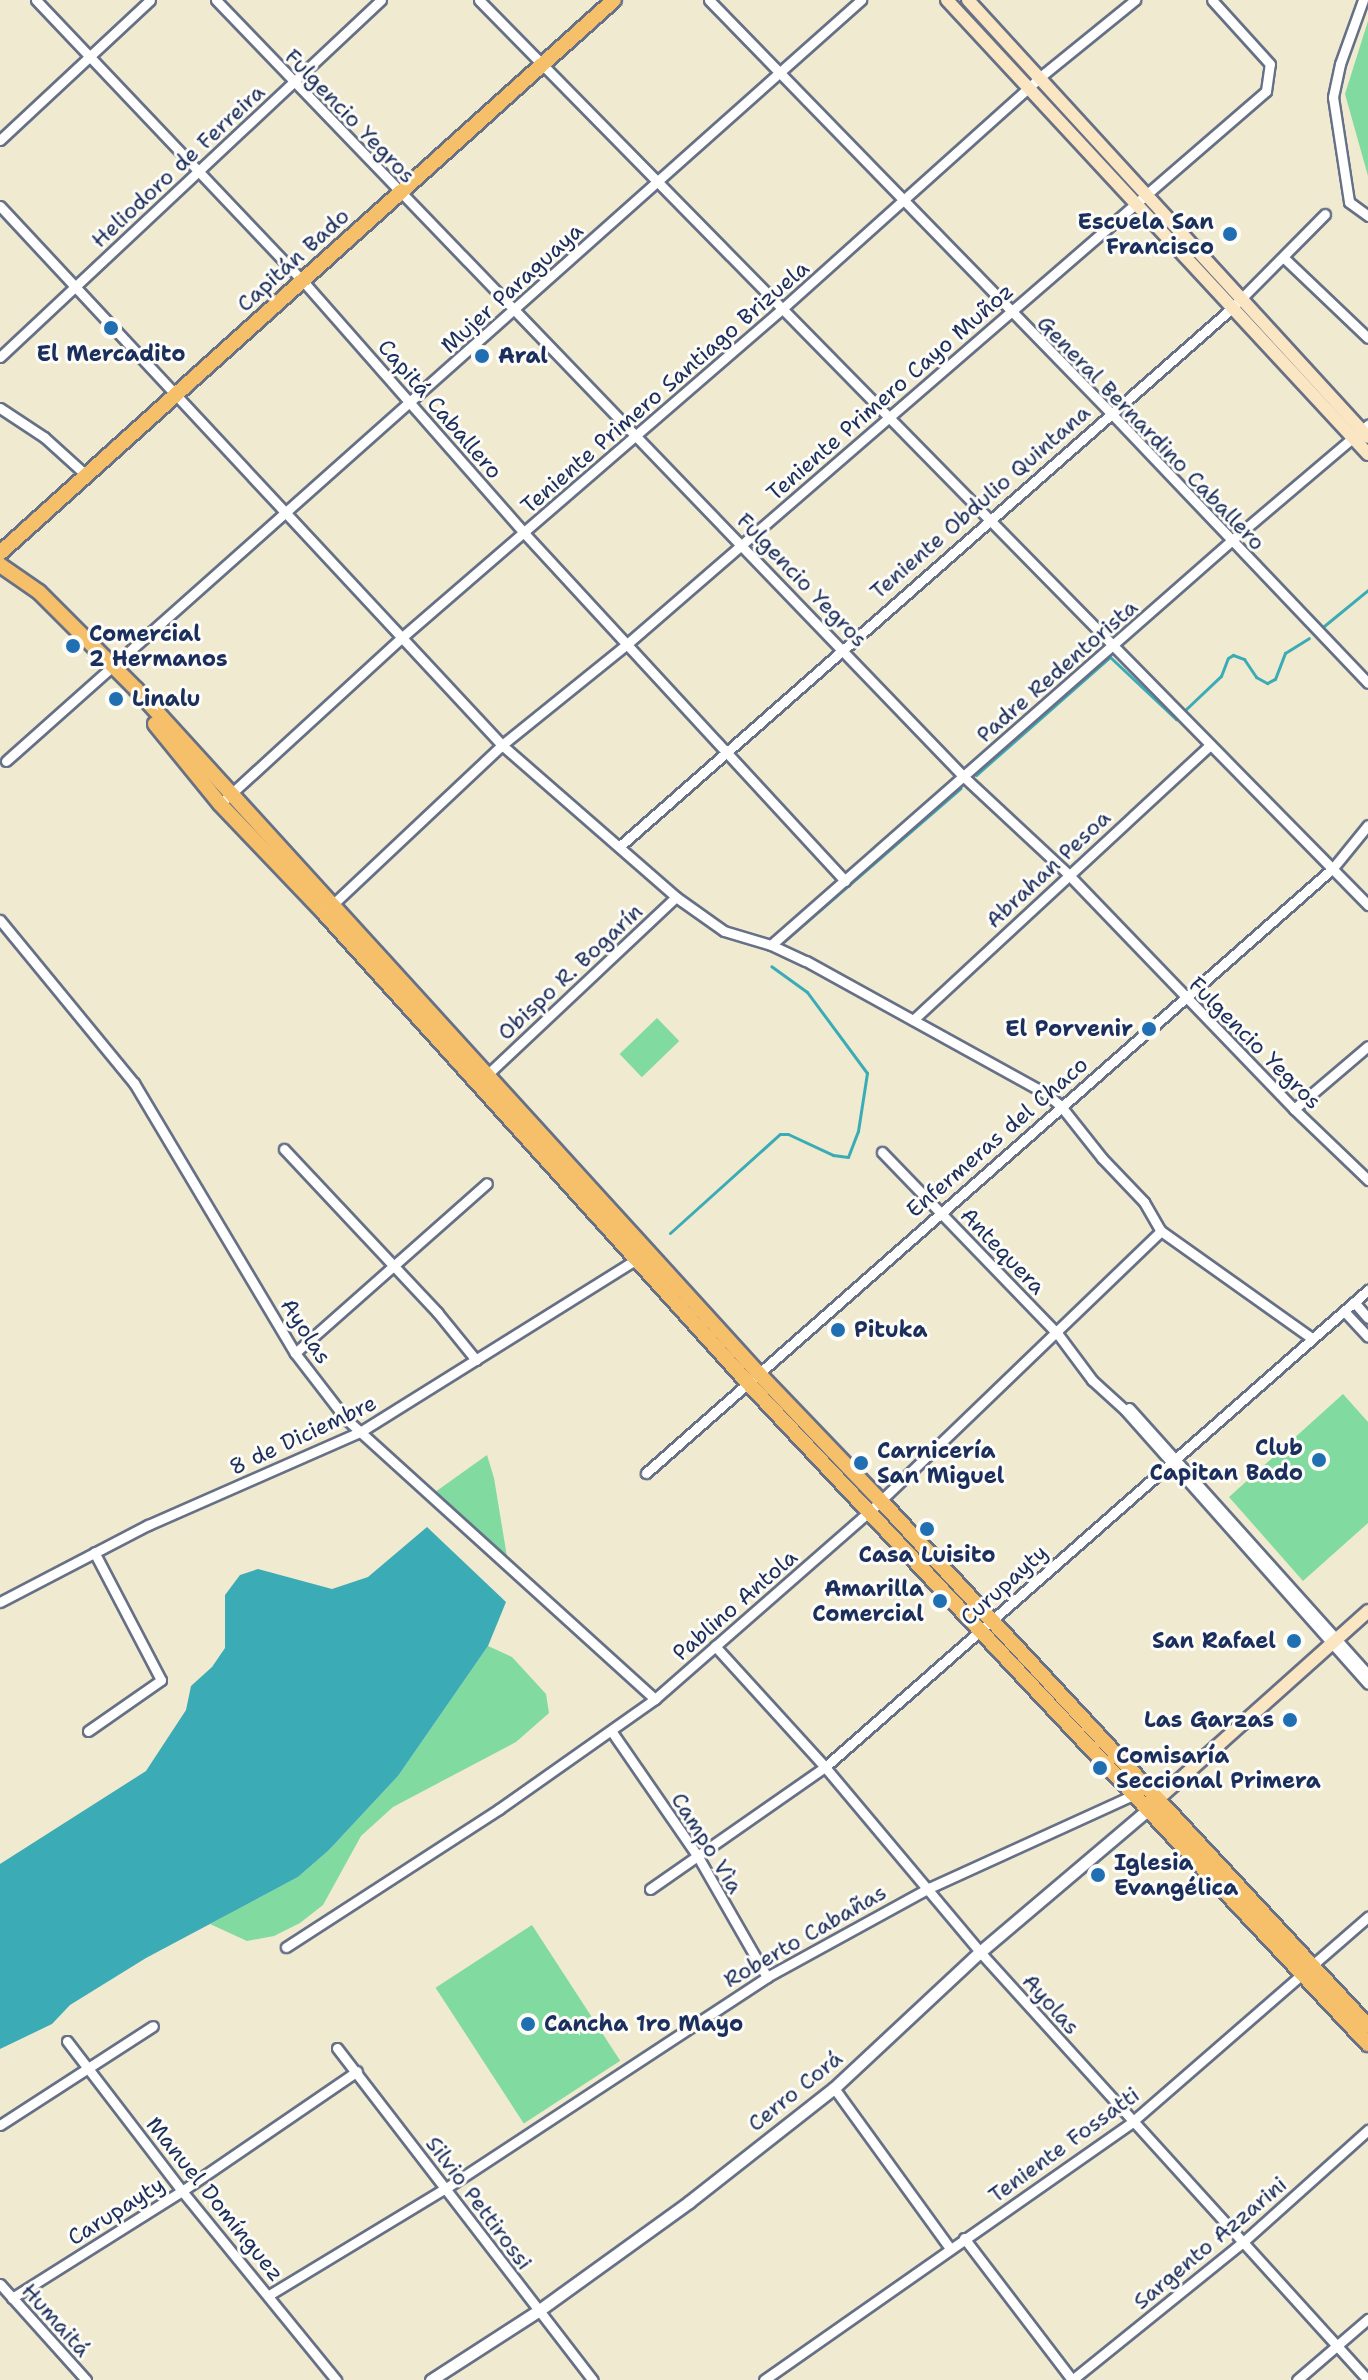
<!DOCTYPE html>
<meta charset="utf-8">
<style>
body{margin:0}
#map{position:relative;width:1368px;height:2380px;overflow:hidden;background:#f0ead1;font-family:"Shantell Sans",sans-serif}
div>[style]{position:absolute}
[style*='--x']{left:calc(var(--x)*1px);top:calc(var(--y)*1px);width:calc(var(--w)*1px);rotate:calc(var(--a)*1deg)}
.green>*{inset:0;background:#81daa0;transform-origin:0 0}
.water>*{inset:0;background:#3bacb6}
.stream>*{height:3px;margin:-1.5px;padding:0 1.5px;transform-origin:1.5px;border-radius:1.5px;background:#3bacb6}
.roads{filter:drop-shadow(2px 0 #667086) drop-shadow(-2px 0 #667086) drop-shadow(0 2px #667086) drop-shadow(0 -2px #667086)}
.minor>*{height:9px;margin:-4.5px;padding:0 4.5px;transform-origin:4.5px;border-radius:4.5px;background:#fff}
.tertiary>*{height:11px;margin:-5.5px;padding:0 5.5px;transform-origin:5.5px;border-radius:5.5px;background:#fff}
.secondary>*{height:12px;margin:-6px;padding:0 6px;transform-origin:6px;border-radius:6px;background:#fbe6c4}
.primary>*{height:14px;margin:-7px;padding:0 7px;transform-origin:7px;border-radius:7px;background:#f6c06b}
.dots>*{width:22px;height:22px;translate:-50% -50%;box-sizing:border-box;border:4px solid #fdfcf7;border-radius:50%}
span{translate:-50% -50%;white-space:nowrap;text-align:center;line-height:1.15;-webkit-text-stroke:6px #fdfcf7;paint-order:stroke}
.street-label{font-size:22px;color:#1b2f5e}
.poi-label{font-size:22px;color:#1b2f5e;font-weight:700}
.right{translate:-100% -50%;text-align:right}
.left{translate:0 -50%;text-align:left}
</style>
<div id="map">
<div class="green">
<div style="clip-path:polygon(1368px 21px,1368px 176px,1345px 94px)"></div>
<div style="left:657px;top:1018px;width:32px;height:52px;rotate:46deg"></div>
<div style="clip-path:polygon(1343px 1394px,1368px 1422px,1368px 1523px,1303px 1581px,1229px 1497px)"></div>
<div style="clip-path:polygon(487px 1455px,494px 1478px,508px 1563px,431px 1495px)"></div>
<div style="clip-path:polygon(488px 1646px,512px 1657px,546px 1694px,549px 1713px,516px 1742px,393px 1807px,361px 1836px,323px 1905px,300px 1923px,274px 1936px,247px 1941px,210px 1924px,298px 1877px,329px 1850px,398px 1776px)"></div>
<div style="left:532px;top:1925px;width:162px;height:115px;rotate:57deg"></div>
</div>
<div class="water">
<div style="clip-path:polygon(427px 1527px,506px 1602px,488px 1646px,398px 1776px,329px 1850px,298px 1877px,146px 1958px,70px 2005px,52px 2024px,0 2049px,0 1864px,146px 1771px,186px 1710px,191px 1686px,212px 1667px,225px 1648px,225px 1595px,240px 1575px,258px 1569px,332px 1589px,368px 1577px)"></div>
</div>
<div class="stream">
<div style="--x:1324;--y:626;--w:57;--a:-39.3"></div>
<div style="--x:1184;--y:711;--w:51;--a:-43.4"></div>
<div style="--x:1221;--y:676;--w:19;--a:-69"></div>
<div style="--x:1228;--y:658;--w:6;--a:-31"></div>
<div style="--x:1233;--y:655;--w:12;--a:20"></div>
<div style="--x:1244;--y:659;--w:22;--a:56"></div>
<div style="--x:1256;--y:677;--w:13;--a:29"></div>
<div style="--x:1267;--y:683;--w:9;--a:-27"></div>
<div style="--x:1275;--y:679;--w:28;--a:-69"></div>
<div style="--x:1285;--y:653;--w:28;--a:-32"></div>
<div style="--x:976;--y:775;--w:179;--a:-41.4"></div>
<div style="--x:1110;--y:657;--w:91;--a:43.2"></div>
<div style="--x:1176;--y:719;--w:3;--a:-45"></div>
<div style="--x:783;--y:942;--w:235;--a:-40.9"></div>
<div style="--x:670;--y:1233;--w:148;--a:-42"></div>
<div style="--x:780;--y:1134;--w:8;--a:0"></div>
<div style="--x:788;--y:1134;--w:50;--a:25"></div>
<div style="--x:833;--y:1155;--w:15;--a:8"></div>
<div style="--x:848;--y:1157;--w:28;--a:-69"></div>
<div style="--x:858;--y:1131;--w:59;--a:-81.2"></div>
<div style="--x:867;--y:1073;--w:101;--a:-126.5"></div>
<div style="--x:807;--y:992;--w:44;--a:-144.2"></div>
</div>
<div class="roads">
<div class="minor">
<div style="--x:36;--y:0;--w:386;--a:46.5"></div>
<div style="--x:302;--y:280;--w:338;--a:48.7"></div>
<div style="--x:525;--y:534;--w:472;--a:47.3"></div>
<div style="--x:216;--y:0;--w:1077;--a:46.09"></div>
<div style="--x:963;--y:776;--w:144;--a:43"></div>
<div style="--x:1068;--y:874;--w:326;--a:46.1"></div>
<div style="--x:1294;--y:1109;--w:103;--a:43.8"></div>
<div style="--x:479;--y:0;--w:1269;--a:45.51"></div>
<div style="--x:709;--y:0;--w:575;--a:45.78"></div>
<div style="--x:1110;--y:412;--w:374;--a:46.4"></div>
<div style="--x:1363;--y:0;--w:68;--a:109.8"></div>
<div style="--x:1340;--y:64;--w:34;--a:102"></div>
<div style="--x:1333;--y:97;--w:106;--a:81.3"></div>
<div style="--x:1349;--y:202;--w:24;--a:36"></div>
<div style="--x:0;--y:140;--w:205;--a:-43"></div>
<div style="--x:0;--y:206;--w:737;--a:47.04"></div>
<div style="--x:502;--y:745;--w:231;--a:41.1"></div>
<div style="--x:676;--y:897;--w:59;--a:35.3"></div>
<div style="--x:724;--y:931;--w:49;--a:16.6"></div>
<div style="--x:771;--y:945;--w:38;--a:25"></div>
<div style="--x:806;--y:961;--w:273;--a:28.9"></div>
<div style="--x:1045;--y:1093;--w:19;--a:39"></div>
<div style="--x:1060;--y:1105;--w:68;--a:51.6"></div>
<div style="--x:1102;--y:1158;--w:61;--a:46.3"></div>
<div style="--x:1144;--y:1202;--w:34;--a:60"></div>
<div style="--x:1161;--y:1231;--w:183;--a:35.4"></div>
<div style="--x:1283;--y:257;--w:117;--a:43.6"></div>
<div style="--x:0;--y:357;--w:522;--a:-43.14"></div>
<div style="--x:0;--y:408;--w:53;--a:33.4"></div>
<div style="--x:44;--y:437;--w:57;--a:42.1"></div>
<div style="--x:6;--y:761;--w:1145;--a:-41.67"></div>
<div style="--x:220;--y:804;--w:244;--a:-42.5"></div>
<div style="--x:400;--y:639;--w:506;--a:-40.83"></div>
<div style="--x:783;--y:308;--w:344;--a:-41.9"></div>
<div style="--x:1039;--y:78;--w:124;--a:-39.1"></div>
<div style="--x:620;--y:846;--w:815;--a:-41.32"></div>
<div style="--x:1232;--y:308;--w:132;--a:-45.3"></div>
<div style="--x:329;--y:908;--w:238;--a:-43.3"></div>
<div style="--x:502;--y:745;--w:161;--a:-38.9"></div>
<div style="--x:627;--y:644;--w:845;--a:-40.87"></div>
<div style="--x:1266;--y:91;--w:27;--a:-82"></div>
<div style="--x:1270;--y:64;--w:86;--a:-132.2"></div>
<div style="--x:0;--y:920;--w:211;--a:50.6"></div>
<div style="--x:134;--y:1083;--w:314;--a:59.2"></div>
<div style="--x:295;--y:1353;--w:82;--a:52.4"></div>
<div style="--x:345;--y:1418;--w:418;--a:42.2"></div>
<div style="--x:771;--y:945;--w:612;--a:-41.29"></div>
<div style="--x:1231;--y:541;--w:180;--a:-40.3"></div>
<div style="--x:913;--y:1020;--w:405;--a:-42.8"></div>
<div style="--x:488;--y:1074;--w:258;--a:-43.3"></div>
<div style="--x:1294;--y:1109;--w:97;--a:-40.4"></div>
<div style="--x:284;--y:1149;--w:224;--a:46.8"></div>
<div style="--x:437;--y:1312;--w:62;--a:50.9"></div>
<div style="--x:882;--y:1152;--w:252;--a:46"></div>
<div style="--x:1057;--y:1333;--w:59;--a:53.3"></div>
<div style="--x:1092;--y:1380;--w:45;--a:42.3"></div>
<div style="--x:1125;--y:1410;--w:366;--a:48.4"></div>
<div style="--x:1354;--y:1302;--w:21;--a:49"></div>
<div style="--x:1344;--y:1311;--w:35;--a:47"></div>
<div style="--x:295;--y:1353;--w:256;--a:-41.5"></div>
<div style="--x:1129;--y:1408;--w:358;--a:48.1"></div>
<div style="--x:646;--y:1473;--w:915;--a:-41.37"></div>
<div style="--x:1333;--y:868;--w:55;--a:-50.9"></div>
<div style="--x:0;--y:1602;--w:167;--a:-27.5"></div>
<div style="--x:148;--y:1525;--w:232;--a:-23.7"></div>
<div style="--x:360;--y:1432;--w:330;--a:-32"></div>
<div style="--x:715;--y:1646;--w:164;--a:47.7"></div>
<div style="--x:825;--y:1767;--w:241;--a:50"></div>
<div style="--x:980;--y:1952;--w:578;--a:47.81"></div>
<div style="--x:88;--y:1731;--w:89;--a:-34.9"></div>
<div style="--x:161;--y:1680;--w:144;--a:-117.6"></div>
<div style="--x:612;--y:1732;--w:150;--a:55.4"></div>
<div style="--x:697;--y:1855;--w:141;--a:60.2"></div>
<div style="--x:650;--y:1889;--w:213;--a:-34.9"></div>
<div style="--x:825;--y:1767;--w:723;--a:-41.3"></div>
<div style="--x:286;--y:1947;--w:254;--a:-32.9"></div>
<div style="--x:499;--y:1809;--w:191;--a:-35.2"></div>
<div style="--x:655;--y:1699;--w:286;--a:-41.2"></div>
<div style="--x:870;--y:1511;--w:404;--a:-43.9"></div>
<div style="--x:67;--y:2041;--w:189;--a:52.5"></div>
<div style="--x:182;--y:2191;--w:244;--a:50.8"></div>
<div style="--x:337;--y:2048;--w:419;--a:52.4"></div>
<div style="--x:834;--y:2088;--w:198;--a:54.1"></div>
<div style="--x:0;--y:2125;--w:182;--a:-32.9"></div>
<div style="--x:964;--y:2238;--w:178;--a:52.7"></div>
<div style="--x:0;--y:2284;--w:129;--a:48.1"></div>
<div style="--x:269;--y:2295;--w:207;--a:-31.2"></div>
<div style="--x:446;--y:2188;--w:384;--a:-33.3"></div>
<div style="--x:767;--y:1977;--w:185;--a:-28.8"></div>
<div style="--x:929;--y:1888;--w:224;--a:-24.5"></div>
<div style="--x:12;--y:2298;--w:201;--a:-32.2"></div>
<div style="--x:182;--y:2191;--w:212;--a:-34.4"></div>
<div style="--x:764;--y:2380;--w:449;--a:-35"></div>
<div style="--x:1132;--y:2122;--w:313;--a:-41"></div>
<div style="--x:1072;--y:2380;--w:220;--a:-38.9"></div>
<div style="--x:1243;--y:2242;--w:168;--a:-41.9"></div>
<div style="--x:1297;--y:2380;--w:94;--a:-40.7"></div>
</div>
<div class="tertiary">
<div style="--x:431;--y:2380;--w:127;--a:-32.8"></div>
<div style="--x:538;--y:2311;--w:186;--a:-35.8"></div>
<div style="--x:689;--y:2202;--w:184;--a:-38.2"></div>
<div style="--x:834;--y:2088;--w:200;--a:-43"></div>
<div style="--x:980;--y:1952;--w:226;--a:-40.3"></div>
</div>
<div class="secondary">
<div style="--x:947;--y:0;--w:619;--a:47.16"></div>
<div style="--x:968;--y:0;--w:592;--a:47.53"></div>
<div style="--x:1158;--y:1799;--w:282;--a:-41.8"></div>
</div>
<div class="primary">
<div style="--x:0;--y:553;--w:826;--a:-42.01"></div>
<div style="--x:0;--y:565;--w:47;--a:34.7"></div>
<div style="--x:39;--y:592;--w:137;--a:45"></div>
<div style="--x:136;--y:689;--w:926;--a:47.71"></div>
<div style="--x:759;--y:1374;--w:176;--a:46.2"></div>
<div style="--x:881;--y:1501;--w:716;--a:47.15"></div>
<div style="--x:155;--y:724;--w:103;--a:50.9"></div>
<div style="--x:220;--y:804;--w:151;--a:46.3"></div>
<div style="--x:324;--y:913;--w:634;--a:47.94"></div>
<div style="--x:749;--y:1384;--w:905;--a:46.84"></div>
</div>
</div>
<div class="dots">
<div style="left:1230px;top:234px;background:#1f6fb2"></div>
<div style="left:111px;top:328px;background:#1f6fb2"></div>
<div style="left:482px;top:356px;background:#1f6fb2"></div>
<div style="left:73px;top:646px;background:#1f6fb2"></div>
<div style="left:116px;top:699px;background:#1f6fb2"></div>
<div style="left:1149px;top:1029px;background:#1f6fb2"></div>
<div style="left:838px;top:1330px;background:#1f6fb2"></div>
<div style="left:1319px;top:1460px;background:#1f6fb2"></div>
<div style="left:861px;top:1463px;background:#1f6fb2"></div>
<div style="left:927px;top:1529px;background:#1f6fb2"></div>
<div style="left:940px;top:1601px;background:#1f6fb2"></div>
<div style="left:1294px;top:1641px;background:#1f6fb2"></div>
<div style="left:1290px;top:1720px;background:#1f6fb2"></div>
<div style="left:1100px;top:1768px;background:#1f6fb2"></div>
<div style="left:1098px;top:1875px;background:#1f6fb2"></div>
<div style="left:528px;top:2024px;background:#1f6fb2"></div>
</div>
<div class="street-label">
<span style="left:350px;top:116px;rotate:46deg">Fulgencio Yegros</span>
<span style="left:178px;top:166px;rotate:-43deg">Heliodoro de Ferreira</span>
<span style="left:293px;top:260px;rotate:-42deg">Capitán Bado</span>
<span style="left:512px;top:288px;rotate:-42deg">Mujer Paraguaya</span>
<span style="left:665px;top:387px;rotate:-41deg">Teniente Primero Santiago Brizuela</span>
<span style="left:890px;top:392px;rotate:-41deg">Teniente Primero Cayo Muñoz</span>
<span style="left:440px;top:409px;rotate:49deg">Capitá Caballero</span>
<span style="left:1151px;top:433px;rotate:46deg">General Bernardino Caballero</span>
<span style="left:980px;top:502px;rotate:-41deg">Teniente Obdulio Quintana</span>
<span style="left:802px;top:580px;rotate:46deg">Fulgencio Yegros</span>
<span style="left:1057px;top:671px;rotate:-41deg">Padre Redentorista</span>
<span style="left:1048px;top:869px;rotate:-43deg">Abrahan Pesoa</span>
<span style="left:570px;top:972px;rotate:-43deg">Obispo R. Bogarín</span>
<span style="left:1255px;top:1043px;rotate:45deg">Fulgencio Yegros</span>
<span style="left:997px;top:1137px;rotate:-41deg">Enfermeras del Chaco</span>
<span style="left:1003px;top:1251px;rotate:46deg">Antequera</span>
<span style="left:306px;top:1331px;rotate:57deg">Ayolas</span>
<span style="left:303px;top:1435px;rotate:-25deg">8 de Diciembre</span>
<span style="left:1004px;top:1585px;rotate:-42deg">Curupayty</span>
<span style="left:735px;top:1605px;rotate:-41deg">Pablino Antola</span>
<span style="left:707px;top:1843px;rotate:58deg">Campo Vìa</span>
<span style="left:805px;top:1936px;rotate:-30deg">Roberto Cabañas</span>
<span style="left:1051px;top:2004px;rotate:48deg">Ayolas</span>
<span style="left:795px;top:2091px;rotate:-39deg">Cerro Corá</span>
<span style="left:1064px;top:2145px;rotate:-36deg">Teniente Fossatti</span>
<span style="left:215px;top:2199px;rotate:51deg">Manuel Domínguez</span>
<span style="left:479px;top:2203px;rotate:53deg">Silvio Pettirossi</span>
<span style="left:116px;top:2211px;rotate:-32deg">Carupayty</span>
<span style="left:1210px;top:2243px;rotate:-40deg">Sargento Azzarini</span>
<span style="left:56px;top:2320px;rotate:48deg">Humaitá</span>
</div>
<div class="poi-label">
<span class="right" style="left:1214px;top:234px">Escuela San<br>Francisco</span>
<span style="left:111px;top:354px">El Mercadito</span>
<span class="left" style="left:498px;top:356px">Aral</span>
<span class="left" style="left:89px;top:646px">Comercial<br>2 Hermanos</span>
<span class="left" style="left:132px;top:699px">Linalu</span>
<span class="right" style="left:1133px;top:1029px">El Porvenir</span>
<span class="left" style="left:854px;top:1330px">Pituka</span>
<span class="right" style="left:1303px;top:1460px">Club<br>Capitan Bado</span>
<span class="left" style="left:877px;top:1463px">Carnicería<br>San Miguel</span>
<span style="left:927px;top:1555px">Casa Luisito</span>
<span class="right" style="left:924px;top:1601px">Amarilla<br>Comercial</span>
<span class="right" style="left:1276px;top:1641px">San Rafael</span>
<span class="right" style="left:1274px;top:1720px">Las Garzas</span>
<span class="left" style="left:1116px;top:1768px">Comisaría<br>Seccional Primera</span>
<span class="left" style="left:1114px;top:1875px">Iglesia<br>Evangélica</span>
<span class="left" style="left:544px;top:2024px">Cancha 1ro Mayo</span>
</div>
</div>
